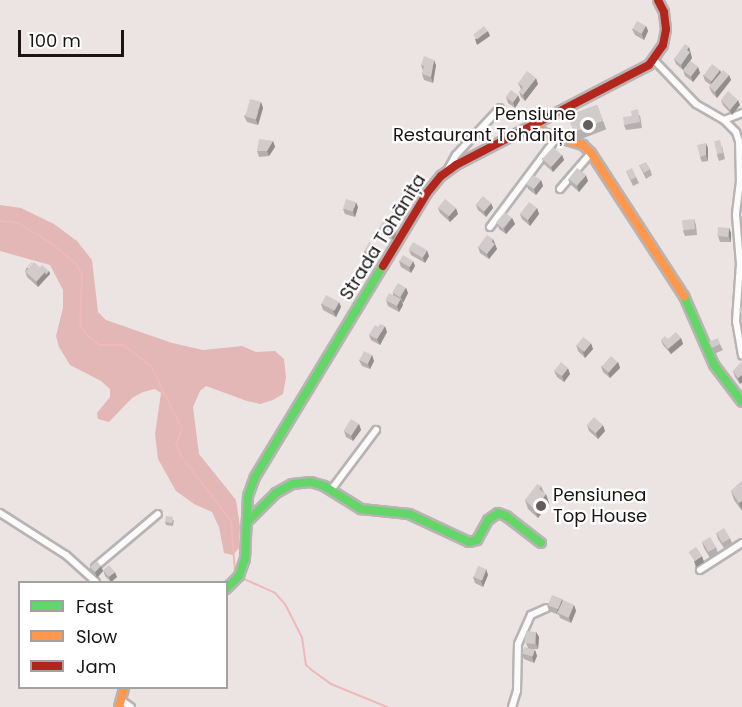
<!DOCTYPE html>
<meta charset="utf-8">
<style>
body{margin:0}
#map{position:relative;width:742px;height:707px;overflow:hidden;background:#ece4e3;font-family:Poppins,sans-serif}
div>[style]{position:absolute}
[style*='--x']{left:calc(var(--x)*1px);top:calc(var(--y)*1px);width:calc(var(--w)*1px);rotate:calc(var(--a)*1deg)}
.forest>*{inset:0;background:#e2b7b6}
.stream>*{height:2px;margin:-1px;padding:0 1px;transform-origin:1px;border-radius:1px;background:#eeb9b8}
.roads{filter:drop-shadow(2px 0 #b9b3b3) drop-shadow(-2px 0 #b9b3b3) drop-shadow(0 2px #b9b3b3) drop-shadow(0 -2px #b9b3b3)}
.street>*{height:6px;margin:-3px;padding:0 3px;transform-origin:3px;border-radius:3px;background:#fcfbfb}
.fast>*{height:8px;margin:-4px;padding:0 4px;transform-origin:4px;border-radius:4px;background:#63d668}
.slow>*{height:8px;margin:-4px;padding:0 4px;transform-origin:4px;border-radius:4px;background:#ff974d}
.jam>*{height:8px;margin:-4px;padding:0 4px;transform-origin:4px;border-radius:4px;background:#b3261e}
.wall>*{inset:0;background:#b5afaf;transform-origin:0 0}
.shaded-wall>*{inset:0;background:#938e8e}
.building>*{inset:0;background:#d2cbcb;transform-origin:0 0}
.dots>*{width:16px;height:16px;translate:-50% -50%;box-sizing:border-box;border:3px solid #fff;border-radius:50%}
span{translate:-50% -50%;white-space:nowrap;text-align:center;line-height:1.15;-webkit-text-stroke:4.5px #fff;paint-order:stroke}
.poi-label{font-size:18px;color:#1a1515}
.right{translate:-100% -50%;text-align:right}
.left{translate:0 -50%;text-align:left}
.street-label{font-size:18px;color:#1a1515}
.legend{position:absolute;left:18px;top:581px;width:210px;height:108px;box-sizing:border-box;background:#fff;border:2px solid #a3a1a1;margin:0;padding:8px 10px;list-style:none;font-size:18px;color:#1a1515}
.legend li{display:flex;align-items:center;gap:12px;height:30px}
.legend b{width:30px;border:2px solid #a3a1a1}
.scale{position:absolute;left:18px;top:30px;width:106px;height:27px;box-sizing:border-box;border:3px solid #1a1515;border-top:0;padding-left:8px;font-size:18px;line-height:21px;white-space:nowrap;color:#1a1515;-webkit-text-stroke:4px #fff;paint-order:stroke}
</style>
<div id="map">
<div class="forest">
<div style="clip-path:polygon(0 205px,21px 208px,54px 224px,77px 241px,92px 260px,98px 312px,106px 320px,172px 343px,203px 350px,242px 346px,256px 352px,275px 351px,284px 359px,286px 378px,283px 394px,273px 400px,260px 404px,247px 401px,206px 386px,200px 391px,193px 407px,199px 454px,236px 500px,240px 527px,239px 548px,233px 555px,224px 553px,219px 527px,212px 512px,194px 504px,176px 491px,158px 459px,155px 434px,161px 393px,155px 389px,143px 392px,132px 398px,109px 422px,98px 419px,97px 413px,110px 397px,110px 389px,101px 381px,70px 365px,59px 347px,56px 336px,63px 308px,63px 290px,50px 265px,0 251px)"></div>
</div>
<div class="stream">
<div style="--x:0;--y:221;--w:18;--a:6"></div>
<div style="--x:18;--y:223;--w:37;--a:31"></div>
<div style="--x:50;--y:242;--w:35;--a:40"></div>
<div style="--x:77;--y:265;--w:11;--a:63"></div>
<div style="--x:82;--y:275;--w:50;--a:92.3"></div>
<div style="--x:80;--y:325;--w:14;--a:54"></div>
<div style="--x:88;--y:336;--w:14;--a:39"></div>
<div style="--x:99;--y:345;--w:24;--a:0"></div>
<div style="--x:123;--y:345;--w:35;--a:37"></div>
<div style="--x:151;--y:366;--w:70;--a:63.8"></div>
<div style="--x:182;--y:429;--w:16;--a:112"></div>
<div style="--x:176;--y:444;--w:13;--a:67"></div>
<div style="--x:181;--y:456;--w:82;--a:52.4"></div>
<div style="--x:231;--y:521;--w:50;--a:85.4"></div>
<div style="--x:244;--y:579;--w:34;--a:24"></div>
<div style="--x:275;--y:593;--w:15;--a:48"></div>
<div style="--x:285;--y:604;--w:37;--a:63"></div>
<div style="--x:302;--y:637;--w:28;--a:82"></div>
<div style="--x:306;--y:665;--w:9;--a:41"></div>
<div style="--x:313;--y:671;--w:22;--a:36"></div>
<div style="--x:331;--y:684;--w:61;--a:22.3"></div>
</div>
<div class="roads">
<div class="street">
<div style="--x:654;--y:60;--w:61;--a:46.3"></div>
<div style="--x:696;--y:104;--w:32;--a:30"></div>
<div style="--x:724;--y:120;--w:17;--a:45"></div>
<div style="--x:736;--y:132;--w:9;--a:72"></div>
<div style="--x:739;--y:141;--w:40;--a:88.6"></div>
<div style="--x:740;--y:181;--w:34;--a:97"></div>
<div style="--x:736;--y:215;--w:49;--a:85.3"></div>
<div style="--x:740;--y:264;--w:57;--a:94"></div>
<div style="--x:736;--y:321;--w:35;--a:80"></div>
<div style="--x:724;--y:120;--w:19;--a:-21"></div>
<div style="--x:447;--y:171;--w:18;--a:-61"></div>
<div style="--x:456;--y:155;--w:64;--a:-46.9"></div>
<div style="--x:560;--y:189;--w:48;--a:-49.3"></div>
<div style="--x:490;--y:227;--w:112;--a:-53.3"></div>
<div style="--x:331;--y:490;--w:75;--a:-53.1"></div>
<div style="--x:0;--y:513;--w:78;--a:32.5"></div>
<div style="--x:66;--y:555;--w:40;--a:42"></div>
<div style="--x:95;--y:567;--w:82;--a:-40.1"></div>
<div style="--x:700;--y:570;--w:50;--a:-32.7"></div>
<div style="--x:121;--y:700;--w:12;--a:35"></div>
<div style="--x:512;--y:707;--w:17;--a:-73"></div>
<div style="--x:517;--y:691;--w:47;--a:-88.8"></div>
<div style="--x:518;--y:644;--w:32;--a:-66"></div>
<div style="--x:531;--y:615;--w:17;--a:-24"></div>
</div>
<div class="fast">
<div style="--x:684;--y:296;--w:75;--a:66.5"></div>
<div style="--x:714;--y:365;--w:46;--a:52.9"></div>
<div style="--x:247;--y:522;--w:41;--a:-45"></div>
<div style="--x:276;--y:493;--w:18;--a:-29"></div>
<div style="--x:292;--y:484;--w:19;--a:-6"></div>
<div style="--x:311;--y:482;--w:14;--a:17"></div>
<div style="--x:324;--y:486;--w:44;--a:31.9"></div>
<div style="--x:361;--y:509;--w:48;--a:5.9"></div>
<div style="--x:409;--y:514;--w:66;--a:25"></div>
<div style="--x:469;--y:542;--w:8;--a:-14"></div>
<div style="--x:477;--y:540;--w:23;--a:-61"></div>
<div style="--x:488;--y:520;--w:12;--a:-35"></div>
<div style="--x:498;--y:513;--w:9;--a:21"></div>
<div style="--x:506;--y:516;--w:44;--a:37.6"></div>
<div style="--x:226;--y:589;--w:18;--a:-45"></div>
<div style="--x:239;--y:576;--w:18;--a:-71"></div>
<div style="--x:245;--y:559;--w:63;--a:-87.3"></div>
<div style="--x:248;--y:496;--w:20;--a:-70"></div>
<div style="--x:255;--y:477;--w:247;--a:-58.8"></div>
</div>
<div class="slow">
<div style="--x:536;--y:124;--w:11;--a:52"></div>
<div style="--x:543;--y:133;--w:42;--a:16.7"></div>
<div style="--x:583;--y:145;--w:11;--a:45"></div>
<div style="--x:591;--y:153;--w:171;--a:57"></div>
<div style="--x:119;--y:707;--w:20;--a:-75"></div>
</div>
<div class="jam">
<div style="--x:383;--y:266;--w:85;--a:-58.9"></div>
<div style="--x:427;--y:193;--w:22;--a:-51"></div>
<div style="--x:441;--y:176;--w:19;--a:-36"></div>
<div style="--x:456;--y:165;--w:217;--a:-27.4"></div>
<div style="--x:649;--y:65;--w:24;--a:-55"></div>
<div style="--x:663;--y:45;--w:16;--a:-79"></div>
<div style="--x:666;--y:29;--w:17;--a:-97"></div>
<div style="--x:664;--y:12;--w:13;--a:-117"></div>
</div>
</div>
<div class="wall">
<div style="clip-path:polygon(646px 26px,648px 31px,644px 40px,635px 35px,632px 29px)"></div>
<div style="clip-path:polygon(689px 47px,692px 58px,690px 61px,698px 67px,700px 73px,693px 82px,685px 76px,683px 70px,676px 64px,674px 59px)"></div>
<div style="clip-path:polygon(421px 65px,436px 65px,433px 83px,424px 80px,422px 74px,423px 71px)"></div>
<div style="clip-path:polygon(720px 70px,721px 73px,729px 75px,731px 80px,717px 98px,712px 93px,709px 87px,711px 85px,705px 81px,703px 75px)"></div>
<div style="clip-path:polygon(518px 83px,538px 84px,525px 101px,521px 97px,519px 92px,521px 89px)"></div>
<div style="clip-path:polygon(506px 97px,520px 100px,515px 108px,508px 103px)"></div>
<div style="clip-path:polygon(721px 100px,740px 105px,732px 115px,723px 105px)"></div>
<div style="clip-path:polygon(261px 102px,263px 108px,258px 125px,247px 122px,244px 116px)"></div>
<div style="left:597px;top:105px;width:26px;height:31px;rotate:69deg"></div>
<div style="clip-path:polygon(640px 115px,642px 128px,626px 130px,624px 125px)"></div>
<div style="clip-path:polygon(273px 141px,275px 147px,269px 156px,259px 157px,257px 151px)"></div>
<div style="clip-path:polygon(722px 146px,725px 159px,719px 161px,717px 155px)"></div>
<div style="clip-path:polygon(708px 148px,708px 161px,702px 162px,700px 157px)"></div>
<div style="clip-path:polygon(562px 155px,564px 160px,553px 172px,544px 164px,542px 158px)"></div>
<div style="clip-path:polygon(639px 165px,650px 169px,652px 175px,646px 179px)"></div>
<div style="clip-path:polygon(626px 171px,636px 177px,639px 183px,633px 186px)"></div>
<div style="clip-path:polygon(568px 179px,588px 181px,579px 192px,570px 184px)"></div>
<div style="clip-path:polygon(541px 180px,543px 186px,536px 195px,528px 189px,526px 184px)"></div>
<div style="clip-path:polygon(491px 203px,493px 208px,486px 217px,478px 210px,476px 205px)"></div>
<div style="clip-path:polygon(358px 207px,355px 217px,345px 214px,343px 209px)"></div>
<div style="clip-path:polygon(438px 208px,458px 214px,450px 222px,440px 213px)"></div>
<div style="clip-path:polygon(537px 208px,539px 214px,530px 226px,522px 219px,520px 214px)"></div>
<div style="clip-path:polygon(512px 218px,515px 224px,506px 234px,499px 229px,497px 223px)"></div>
<div style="clip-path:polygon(694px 219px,696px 225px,697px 235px,685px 236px,683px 231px)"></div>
<div style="clip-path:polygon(393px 226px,396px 235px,393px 240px,381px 234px,379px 228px)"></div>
<div style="clip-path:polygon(729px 228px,731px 233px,731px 242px,720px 242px,718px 236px)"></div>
<div style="clip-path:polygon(493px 239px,497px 249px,489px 259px,480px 253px,478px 247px)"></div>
<div style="clip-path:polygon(377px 246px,379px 252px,374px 261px,366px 256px,364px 251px)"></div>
<div style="clip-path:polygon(409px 250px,429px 256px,425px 263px,411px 255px)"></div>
<div style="clip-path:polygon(399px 261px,413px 261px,415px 266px,411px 273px,401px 267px)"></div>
<div style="clip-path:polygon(26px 268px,40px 268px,49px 271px,50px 274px,38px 287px,27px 277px,25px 271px,26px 270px)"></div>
<div style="clip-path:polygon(406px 288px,408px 293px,403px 303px,402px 302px,403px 305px,399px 312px,388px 306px,386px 300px,393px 295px,393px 293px)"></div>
<div style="clip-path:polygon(339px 302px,341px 307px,336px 317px,323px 310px,321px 304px)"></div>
<div style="clip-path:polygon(387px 332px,380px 345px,371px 340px,369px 335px)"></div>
<div style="clip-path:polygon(681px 338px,683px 344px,671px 354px,663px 345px,661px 340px)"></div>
<div style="clip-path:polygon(709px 342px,720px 344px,723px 350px,714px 354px)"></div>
<div style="clip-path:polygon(576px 345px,593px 349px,585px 358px,578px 351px)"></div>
<div style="clip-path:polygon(372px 355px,374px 361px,370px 369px,362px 366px,359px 360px)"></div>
<div style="clip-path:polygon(618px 362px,620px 368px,610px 378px,603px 372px,601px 366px)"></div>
<div style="clip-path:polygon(742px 364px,742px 382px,740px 384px,735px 377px,733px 371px)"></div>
<div style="clip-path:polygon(554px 371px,570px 374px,564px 382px,557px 377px)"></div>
<div style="clip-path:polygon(359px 424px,361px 430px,353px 441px,346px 437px,344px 431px)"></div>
<div style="clip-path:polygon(587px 425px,605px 431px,598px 439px,589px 431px)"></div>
<div style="clip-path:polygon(742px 481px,742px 511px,734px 500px,731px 491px)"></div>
<div style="clip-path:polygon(541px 486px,549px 503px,538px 518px,528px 509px,525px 500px)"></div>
<div style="clip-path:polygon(174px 520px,173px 526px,166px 525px,165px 522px)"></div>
<div style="clip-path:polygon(716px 533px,730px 538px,732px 543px,724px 548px,718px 539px)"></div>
<div style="clip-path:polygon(702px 542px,716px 547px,718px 553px,710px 558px,704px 548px)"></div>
<div style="clip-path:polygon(101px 566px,103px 571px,97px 578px,92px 573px,90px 567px)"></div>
<div style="clip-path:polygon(486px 569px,488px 575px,483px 587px,475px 583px,473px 577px)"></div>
<div style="clip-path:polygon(103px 570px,117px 577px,111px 582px,105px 576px)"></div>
<div style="clip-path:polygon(562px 599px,563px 602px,574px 605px,576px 611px,571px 623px,560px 618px,559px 615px,549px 611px,547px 605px)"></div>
<div style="clip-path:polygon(536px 632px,539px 637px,538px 649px,529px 649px,535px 650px,537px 656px,534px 663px,524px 659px,522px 654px,528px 648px,526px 643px)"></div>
</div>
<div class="shaded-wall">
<div style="clip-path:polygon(646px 26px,648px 31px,644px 40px,642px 34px)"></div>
<div style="clip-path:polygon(488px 31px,490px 36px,477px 45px,475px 39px)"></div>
<div style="clip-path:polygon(689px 47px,692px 58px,683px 70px,681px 65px,687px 50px)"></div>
<div style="clip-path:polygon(434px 60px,436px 65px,433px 83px,431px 77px)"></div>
<div style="clip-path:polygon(698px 67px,700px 73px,693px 82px,691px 77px)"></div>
<div style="clip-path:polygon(720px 70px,722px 76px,713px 87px,711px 82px)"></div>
<div style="clip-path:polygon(729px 75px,731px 80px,717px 98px,715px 92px)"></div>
<div style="clip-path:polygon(536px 78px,538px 84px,525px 101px,523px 95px)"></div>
<div style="clip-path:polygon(518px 95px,520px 100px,515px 108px,513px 102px)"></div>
<div style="clip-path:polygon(738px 100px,740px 105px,732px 115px,730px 110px)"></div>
<div style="clip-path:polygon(261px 102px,263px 108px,258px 125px,256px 120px)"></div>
<div style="clip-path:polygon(273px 141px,275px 147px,269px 156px,267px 151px)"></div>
<div style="clip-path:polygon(706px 143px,708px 148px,708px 161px,706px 155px)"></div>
<div style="clip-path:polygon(562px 155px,564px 160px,553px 172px,551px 167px)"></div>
<div style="clip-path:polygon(586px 175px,588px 181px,579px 192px,577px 186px)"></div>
<div style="clip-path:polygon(541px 180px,543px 186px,536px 195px,534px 189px)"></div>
<div style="clip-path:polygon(356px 202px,358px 207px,355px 217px,353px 212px)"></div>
<div style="clip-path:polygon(491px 203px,493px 208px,486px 217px,484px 212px)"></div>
<div style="clip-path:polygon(456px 208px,458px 214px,450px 222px,448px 217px)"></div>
<div style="clip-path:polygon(537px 208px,539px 214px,530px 226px,528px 220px)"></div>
<div style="clip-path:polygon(512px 218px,515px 224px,506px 234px,504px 229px)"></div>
<div style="clip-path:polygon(729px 228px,731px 233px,731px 242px,729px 237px)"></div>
<div style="clip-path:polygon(394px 229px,396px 235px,393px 240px,391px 235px)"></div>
<div style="clip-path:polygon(493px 239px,497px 249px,489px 259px,487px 254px)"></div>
<div style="clip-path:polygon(377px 246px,379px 252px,374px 261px,372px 255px)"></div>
<div style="clip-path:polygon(427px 250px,429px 256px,425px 263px,423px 258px)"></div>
<div style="clip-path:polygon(413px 261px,415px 266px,411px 273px,409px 267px)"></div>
<div style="clip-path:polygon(49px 271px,50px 274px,38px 287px,36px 281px,45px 272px)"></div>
<div style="clip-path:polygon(406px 288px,408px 293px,403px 303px,401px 297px)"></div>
<div style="clip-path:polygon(401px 299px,403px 305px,399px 312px,397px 306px)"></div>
<div style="clip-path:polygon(339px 302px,341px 307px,336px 317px,333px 311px)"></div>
<div style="clip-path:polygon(385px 326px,387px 332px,380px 345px,377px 339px)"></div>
<div style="clip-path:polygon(681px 338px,683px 344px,671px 354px,668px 349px)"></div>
<div style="clip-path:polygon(591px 343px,593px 349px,585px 358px,583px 352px)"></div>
<div style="clip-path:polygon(372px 355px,374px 361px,370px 369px,368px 364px)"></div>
<div style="clip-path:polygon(618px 362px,620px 368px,610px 378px,608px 373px)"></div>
<div style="clip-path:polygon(568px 368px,570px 374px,564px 382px,562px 376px)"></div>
<div style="clip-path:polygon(742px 375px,742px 382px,740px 384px,738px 378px)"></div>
<div style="clip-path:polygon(359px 424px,361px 430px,353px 441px,351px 436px)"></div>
<div style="clip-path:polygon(603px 425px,605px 431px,598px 439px,596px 433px)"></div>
<div style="clip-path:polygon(546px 494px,549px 503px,538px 518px,535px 510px)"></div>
<div style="clip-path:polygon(742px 501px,742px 510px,739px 503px)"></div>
<div style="clip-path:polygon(702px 556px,704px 562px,696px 567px,694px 561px)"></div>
<div style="clip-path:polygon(101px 566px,103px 571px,97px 578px,95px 572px)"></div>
<div style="clip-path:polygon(486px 569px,488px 575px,483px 587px,481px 581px)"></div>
<div style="clip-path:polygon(115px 572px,117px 577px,111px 582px,109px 577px)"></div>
<div style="clip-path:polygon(562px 599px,564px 605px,558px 613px,557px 610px)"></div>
<div style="clip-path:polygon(574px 605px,576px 611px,571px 623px,569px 618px)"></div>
<div style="clip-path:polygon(536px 632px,539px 637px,538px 649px,536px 643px)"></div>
<div style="clip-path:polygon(535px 650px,537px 656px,534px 663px,532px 657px)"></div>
</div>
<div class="building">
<div style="left:637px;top:21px;width:10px;height:9px;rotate:29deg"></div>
<div style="left:484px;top:26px;width:6px;height:14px;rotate:51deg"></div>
<div style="clip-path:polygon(685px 44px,689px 47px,687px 50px,690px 52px,681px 65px,674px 59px)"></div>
<div style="clip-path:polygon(424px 56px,434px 60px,431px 77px,422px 74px,424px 66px,421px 65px)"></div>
<div style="left:690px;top:61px;width:10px;height:12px;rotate:37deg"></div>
<div style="left:712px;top:64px;width:10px;height:14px;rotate:37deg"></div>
<div style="left:723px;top:70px;width:8px;height:22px;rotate:40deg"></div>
<div style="clip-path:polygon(527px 71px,536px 78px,523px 95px,519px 92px,523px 87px,518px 83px)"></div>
<div style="left:511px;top:90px;width:9px;height:9px;rotate:36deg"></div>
<div style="clip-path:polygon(728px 91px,738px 100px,730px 110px,721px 100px)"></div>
<div style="left:250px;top:99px;width:11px;height:18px;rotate:15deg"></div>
<div style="left:597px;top:105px;width:17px;height:31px;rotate:69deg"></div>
<div style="clip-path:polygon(638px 109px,640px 122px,624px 125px,623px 117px,632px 116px,631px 111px)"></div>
<div style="clip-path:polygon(259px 139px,273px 141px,267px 151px,257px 151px)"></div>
<div style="left:720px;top:140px;width:13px;height:6px;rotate:77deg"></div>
<div style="clip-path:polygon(706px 143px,706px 155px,700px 157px,697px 145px)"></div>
<div style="left:553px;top:147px;width:12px;height:16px;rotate:42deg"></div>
<div style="clip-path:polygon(646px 162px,650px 169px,644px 173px,639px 165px)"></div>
<div style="left:577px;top:168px;width:11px;height:14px;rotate:38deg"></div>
<div style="clip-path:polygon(632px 168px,636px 177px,631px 180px,626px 171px)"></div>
<div style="clip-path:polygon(533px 175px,541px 180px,534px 189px,526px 184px)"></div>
<div style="left:483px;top:196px;width:11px;height:11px;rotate:41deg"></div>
<div style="left:346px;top:199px;width:10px;height:10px;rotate:17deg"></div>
<div style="left:445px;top:199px;width:14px;height:11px;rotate:39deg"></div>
<div style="left:529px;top:202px;width:10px;height:15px;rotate:37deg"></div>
<div style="left:505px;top:212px;width:9px;height:14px;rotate:41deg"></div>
<div style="left:694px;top:219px;width:10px;height:12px;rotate:84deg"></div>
<div style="clip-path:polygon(384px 220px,393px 226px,394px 229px,391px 235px,379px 228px)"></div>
<div style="left:718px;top:227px;width:11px;height:9px;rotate:5deg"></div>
<div style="clip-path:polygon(487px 235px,493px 239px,492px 242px,495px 244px,487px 254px,478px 247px)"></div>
<div style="left:369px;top:242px;width:9px;height:10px;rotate:27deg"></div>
<div style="left:413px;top:242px;width:16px;height:9px;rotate:30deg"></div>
<div style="left:403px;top:255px;width:12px;height:7px;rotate:31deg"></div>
<div style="left:32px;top:262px;width:1px;height:8px;rotate:45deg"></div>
<div style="left:34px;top:262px;width:15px;height:13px;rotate:42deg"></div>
<div style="clip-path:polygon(42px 265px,49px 271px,46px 275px,45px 272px,40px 268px)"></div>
<div style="left:398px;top:283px;width:9px;height:11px;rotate:32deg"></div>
<div style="left:389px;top:293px;width:13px;height:8px;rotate:27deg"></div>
<div style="left:326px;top:295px;width:15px;height:10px;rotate:28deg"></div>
<div style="clip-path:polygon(742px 307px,742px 315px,739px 309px)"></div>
<div style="clip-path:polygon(380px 324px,385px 326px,377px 339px,369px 335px,375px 325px,378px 327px)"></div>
<div style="clip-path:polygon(676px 332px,681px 338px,668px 349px,661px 340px,665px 336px,668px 339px)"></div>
<div style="left:583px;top:337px;width:10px;height:11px;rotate:37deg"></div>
<div style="clip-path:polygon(718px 338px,720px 344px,712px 348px,709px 342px)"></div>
<div style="left:364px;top:351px;width:9px;height:10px;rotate:27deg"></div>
<div style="left:611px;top:356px;width:9px;height:14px;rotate:41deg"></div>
<div style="clip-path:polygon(561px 362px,568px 368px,562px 376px,554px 371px)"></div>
<div style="clip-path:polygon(741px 362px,742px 364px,742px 375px,738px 378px,733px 371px)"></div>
<div style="left:594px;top:417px;width:12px;height:11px;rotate:42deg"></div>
<div style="left:351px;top:419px;width:9px;height:14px;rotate:32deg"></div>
<div style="clip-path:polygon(742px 481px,742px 501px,739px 503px,731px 491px)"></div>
<div style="clip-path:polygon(537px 484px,541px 486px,539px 489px,546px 494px,535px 510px,525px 500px)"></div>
<div style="left:166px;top:516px;width:7px;height:6px;rotate:8deg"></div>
<div style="left:724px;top:528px;width:12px;height:9px;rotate:59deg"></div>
<div style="left:710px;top:537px;width:12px;height:9px;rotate:59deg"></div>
<div style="left:696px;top:547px;width:11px;height:9px;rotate:56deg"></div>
<div style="clip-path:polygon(97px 561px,101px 566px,95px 572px,90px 567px)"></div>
<div style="left:109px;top:565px;width:9px;height:8px;rotate:49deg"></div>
<div style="left:478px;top:566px;width:9px;height:12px;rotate:21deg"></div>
<div style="left:552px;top:595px;width:11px;height:11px;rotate:22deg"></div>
<div style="left:563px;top:600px;width:12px;height:14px;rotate:24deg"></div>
<div style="left:526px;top:631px;width:10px;height:12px;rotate:6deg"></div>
<div style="left:524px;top:647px;width:11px;height:7px;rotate:15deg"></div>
</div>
<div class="dots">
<div style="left:588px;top:125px;background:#645d5d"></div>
<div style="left:541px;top:506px;background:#645d5d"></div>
</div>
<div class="poi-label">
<span class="right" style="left:576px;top:125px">Pensiune<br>Restaurant Tohănița</span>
<span class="left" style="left:553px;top:506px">Pensiunea<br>Top House</span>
</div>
<div class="street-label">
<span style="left:383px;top:237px;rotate:-58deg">Strada Tohănița</span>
</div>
<ul class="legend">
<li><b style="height:8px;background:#63d668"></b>Fast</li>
<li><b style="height:8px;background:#ff974d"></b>Slow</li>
<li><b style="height:8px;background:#b3261e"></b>Jam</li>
</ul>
<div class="scale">100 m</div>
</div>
